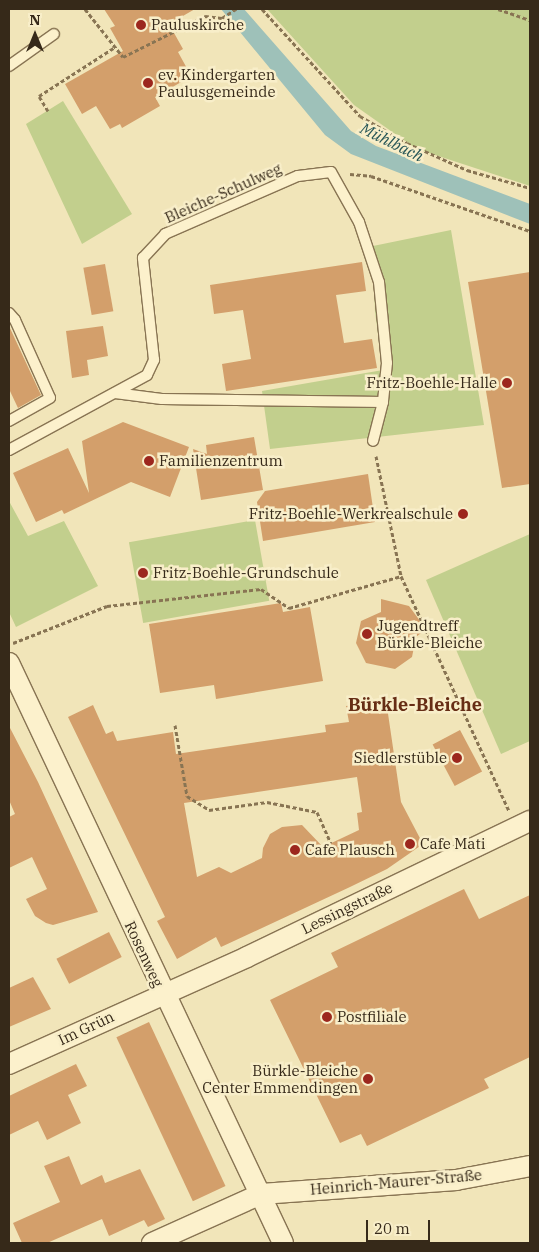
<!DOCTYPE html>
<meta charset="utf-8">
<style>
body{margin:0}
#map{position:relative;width:539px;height:1252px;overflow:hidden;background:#f1e5b9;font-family:"IBM Plex Serif",serif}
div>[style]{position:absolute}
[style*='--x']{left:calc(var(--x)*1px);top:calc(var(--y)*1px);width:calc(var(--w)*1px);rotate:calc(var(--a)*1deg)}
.green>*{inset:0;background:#c2cf8d;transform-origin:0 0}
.water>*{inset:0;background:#9ec1b9}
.building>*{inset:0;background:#d39f6b;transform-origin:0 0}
.path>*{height:3px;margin-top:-1.5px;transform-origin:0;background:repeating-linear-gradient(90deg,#887453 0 4px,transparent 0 6.5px)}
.roads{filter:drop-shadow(1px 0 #887453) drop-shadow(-1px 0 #887453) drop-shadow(0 1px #887453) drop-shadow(0 -1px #887453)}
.lane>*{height:10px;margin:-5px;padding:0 5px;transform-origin:5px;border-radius:5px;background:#fcf1cc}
.street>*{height:20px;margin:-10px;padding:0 10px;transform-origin:10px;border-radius:10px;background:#fcf1cc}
.dots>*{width:14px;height:14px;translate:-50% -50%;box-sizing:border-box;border:2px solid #f8eec9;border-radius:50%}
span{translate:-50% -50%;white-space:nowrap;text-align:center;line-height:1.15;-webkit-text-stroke:5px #f8eec9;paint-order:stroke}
.poi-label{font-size:15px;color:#362919}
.left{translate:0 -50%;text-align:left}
.right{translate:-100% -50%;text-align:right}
.street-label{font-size:15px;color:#362919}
.water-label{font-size:16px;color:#275657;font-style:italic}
.quarter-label{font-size:18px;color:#662d15;font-weight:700}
.frame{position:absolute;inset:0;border:10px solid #362919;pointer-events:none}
.north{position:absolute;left:10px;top:10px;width:50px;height:50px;-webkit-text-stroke:4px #f8eec9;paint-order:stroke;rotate:0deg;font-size:14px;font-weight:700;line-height:20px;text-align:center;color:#362919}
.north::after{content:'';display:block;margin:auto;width:18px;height:22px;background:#362919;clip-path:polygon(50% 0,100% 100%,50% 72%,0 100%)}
.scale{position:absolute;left:366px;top:1220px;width:64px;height:22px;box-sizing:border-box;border:2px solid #362919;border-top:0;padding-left:6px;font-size:15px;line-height:18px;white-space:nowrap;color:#362919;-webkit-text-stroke:4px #f8eec9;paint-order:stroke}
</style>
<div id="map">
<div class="green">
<div style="clip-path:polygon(267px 9px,530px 9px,530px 186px,417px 149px,388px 129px,354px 105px)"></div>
<div style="clip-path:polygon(63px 101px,132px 214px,82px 244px,26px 124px)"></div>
<div style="clip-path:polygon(451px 230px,484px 425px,270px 449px,262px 391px,383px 370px,375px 312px,373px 246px)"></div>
<div style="clip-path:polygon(9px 501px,28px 536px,64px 521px,98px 586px,16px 627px,9px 612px)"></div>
<div style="left:255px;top:520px;width:82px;height:128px;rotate:80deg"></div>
<div style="clip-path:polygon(530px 534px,530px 741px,501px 754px,426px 580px)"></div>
</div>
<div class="water">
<div style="clip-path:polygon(221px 9px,244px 9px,351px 131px,376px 146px,530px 204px,530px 224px,351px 154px,325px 135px)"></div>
</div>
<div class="building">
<div style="clip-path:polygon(104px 9px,195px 9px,169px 24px,183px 49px,178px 52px,189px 72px,181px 77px,183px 81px,155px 97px,160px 106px,122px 128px,120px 124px,110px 129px,96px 106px,82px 114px,65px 84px,123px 51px,110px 28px,115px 26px)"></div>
<div style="clip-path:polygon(362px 262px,366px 291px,336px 295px,344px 343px,372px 339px,377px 368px,226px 391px,222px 364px,251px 359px,243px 310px,214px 314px,210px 285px)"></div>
<div style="left:105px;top:264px;width:48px;height:22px;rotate:80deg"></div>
<div style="clip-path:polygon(530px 272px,530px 484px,502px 488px,468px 282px)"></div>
<div style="clip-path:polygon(9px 326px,41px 395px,18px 408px,9px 389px)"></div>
<div style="clip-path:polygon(103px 326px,108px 356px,87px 360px,89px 375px,72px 378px,66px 331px)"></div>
<div style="clip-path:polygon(123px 422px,189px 447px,170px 497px,131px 482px,64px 514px,62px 510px,36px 522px,13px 473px,68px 448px,89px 493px,82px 441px)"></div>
<div style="clip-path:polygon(254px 437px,263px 490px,201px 500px,193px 449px,207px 454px,206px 445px)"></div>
<div style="clip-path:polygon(368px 474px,375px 522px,263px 541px,257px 502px,265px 491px)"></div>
<div style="clip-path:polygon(381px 599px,409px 606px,426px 629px,416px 637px,412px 657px,395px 669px,366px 663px,356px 643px,361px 621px,381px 612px)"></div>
<div style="clip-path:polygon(281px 603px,283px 612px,310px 607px,323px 681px,216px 699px,214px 685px,160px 693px,149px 624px)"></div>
<div style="clip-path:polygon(evenodd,386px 700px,401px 802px,423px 844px,387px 869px,350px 887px,221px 947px,216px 937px,177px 959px,157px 921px,165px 917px,68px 717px,93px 705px,106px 734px,113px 731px,117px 741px,173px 732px,176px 754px,326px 732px,325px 725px,349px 722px,346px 706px,386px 700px,357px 777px,362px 812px,357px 813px,359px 830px,323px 847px,302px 825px,282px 827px,270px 834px,263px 848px,262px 858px,231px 873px,219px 867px,197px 877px,184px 803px,357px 777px)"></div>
<div style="clip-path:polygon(9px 726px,38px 782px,98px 912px,53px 925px,46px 923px,35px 916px,26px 899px,47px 889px,32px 857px,9px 868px,9px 817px,15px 814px,9px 800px)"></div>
<div style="left:460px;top:730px;width:47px;height:31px;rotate:62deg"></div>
<div style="clip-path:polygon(464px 889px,479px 919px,530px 895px,530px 1057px,484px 1079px,489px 1088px,367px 1146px,361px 1134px,340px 1143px,270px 1000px,338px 967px,331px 953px)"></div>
<div style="left:109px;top:932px;width:28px;height:59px;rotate:63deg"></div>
<div style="clip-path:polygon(33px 977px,51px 1009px,9px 1027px,9px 988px)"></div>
<div style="left:149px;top:1022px;width:181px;height:36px;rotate:65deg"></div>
<div style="clip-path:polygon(76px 1064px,87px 1086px,68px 1095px,81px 1123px,47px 1140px,38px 1121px,9px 1135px,9px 1096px)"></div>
<div style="clip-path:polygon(69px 1156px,81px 1185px,102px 1175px,105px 1183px,140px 1169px,165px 1219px,148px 1227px,144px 1220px,109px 1236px,102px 1219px,47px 1243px,22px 1243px,13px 1223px,60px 1202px,44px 1166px)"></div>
</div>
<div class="path">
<div style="--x:85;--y:9;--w:61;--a:51.6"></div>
<div style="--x:123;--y:57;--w:92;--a:-26.6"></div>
<div style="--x:205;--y:16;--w:17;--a:7"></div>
<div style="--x:222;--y:18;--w:17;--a:-33"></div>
<div style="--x:262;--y:9;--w:145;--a:47.5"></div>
<div style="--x:360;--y:116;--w:54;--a:29.9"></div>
<div style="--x:407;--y:143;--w:66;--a:24.2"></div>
<div style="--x:467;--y:170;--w:66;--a:15.9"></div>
<div style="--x:498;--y:9;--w:34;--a:19"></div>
<div style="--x:48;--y:111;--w:17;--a:-121"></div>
<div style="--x:39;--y:96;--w:90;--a:-32.8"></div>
<div style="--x:350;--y:174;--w:21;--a:5"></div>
<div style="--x:371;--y:176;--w:168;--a:19.1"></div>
<div style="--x:376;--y:456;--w:123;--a:78.2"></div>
<div style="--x:401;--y:576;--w:259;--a:65.3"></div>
<div style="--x:13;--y:643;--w:101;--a:-21.5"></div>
<div style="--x:107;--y:606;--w:155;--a:-6.3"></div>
<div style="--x:261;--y:589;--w:34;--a:34"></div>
<div style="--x:289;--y:608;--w:116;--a:-15.9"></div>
<div style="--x:175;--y:725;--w:72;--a:80.4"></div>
<div style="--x:187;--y:796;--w:26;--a:32"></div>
<div style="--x:209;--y:810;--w:59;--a:-7.9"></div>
<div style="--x:267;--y:802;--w:51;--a:11.3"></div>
<div style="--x:317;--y:812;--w:34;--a:66"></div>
</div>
<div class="roads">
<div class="lane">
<div style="--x:9;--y:66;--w:55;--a:-35.4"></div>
<div style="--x:9;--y:313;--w:9;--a:49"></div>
<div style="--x:15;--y:320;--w:85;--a:65.8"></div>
<div style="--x:50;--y:398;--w:47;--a:150.7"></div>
<div style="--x:115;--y:393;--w:47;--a:7.3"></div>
<div style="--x:162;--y:399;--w:221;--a:0.8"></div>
<div style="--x:9;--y:450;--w:157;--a:-28.5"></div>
<div style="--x:147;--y:375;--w:17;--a:-65"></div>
<div style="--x:154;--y:360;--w:103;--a:-96.2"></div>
<div style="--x:143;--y:258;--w:33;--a:-47"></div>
<div style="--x:165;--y:234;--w:145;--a:-23.6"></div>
<div style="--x:298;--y:176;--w:33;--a:-7"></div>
<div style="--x:331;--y:172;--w:57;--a:60.8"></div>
<div style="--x:359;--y:222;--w:63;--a:71.6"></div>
<div style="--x:379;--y:282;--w:81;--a:84.4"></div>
<div style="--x:387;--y:363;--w:39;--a:96"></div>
<div style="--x:383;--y:402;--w:40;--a:104.4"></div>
</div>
<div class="street">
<div style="--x:9;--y:663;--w:641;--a:64.71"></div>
<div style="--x:9;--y:1064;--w:261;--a:-24.2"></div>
<div style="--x:247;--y:957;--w:314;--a:-25.7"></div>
<div style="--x:152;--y:1243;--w:120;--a:-24.2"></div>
<div style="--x:261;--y:1194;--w:196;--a:-4.1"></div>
<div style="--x:456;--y:1180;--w:75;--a:-10.7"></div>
</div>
</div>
<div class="dots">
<div style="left:141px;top:25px;background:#9c271e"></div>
<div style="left:148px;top:83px;background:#9c271e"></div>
<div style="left:507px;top:383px;background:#9c271e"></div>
<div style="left:149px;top:461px;background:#9c271e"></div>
<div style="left:463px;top:514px;background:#9c271e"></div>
<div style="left:143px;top:573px;background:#9c271e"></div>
<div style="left:367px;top:634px;background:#9c271e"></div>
<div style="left:457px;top:758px;background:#9c271e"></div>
<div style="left:410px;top:844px;background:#9c271e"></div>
<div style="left:295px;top:850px;background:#9c271e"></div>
<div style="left:327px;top:1017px;background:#9c271e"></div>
<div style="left:368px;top:1079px;background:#9c271e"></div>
</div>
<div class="poi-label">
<span class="left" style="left:151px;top:25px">Pauluskirche</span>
<span class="left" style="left:158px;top:83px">ev. Kindergarten<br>Paulusgemeinde</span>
<span class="right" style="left:497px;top:383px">Fritz-Boehle-Halle</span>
<span class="left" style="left:159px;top:461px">Familienzentrum</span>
<span class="right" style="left:453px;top:514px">Fritz-Boehle-Werkrealschule</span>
<span class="left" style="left:153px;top:573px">Fritz-Boehle-Grundschule</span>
<span class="left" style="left:377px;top:634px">Jugendtreff<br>Bürkle-Bleiche</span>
<span class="right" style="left:447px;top:758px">Siedlerstüble</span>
<span class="left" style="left:420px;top:844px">Cafe Mati</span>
<span class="left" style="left:305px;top:850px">Cafe Plausch</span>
<span class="left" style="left:337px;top:1017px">Postfiliale</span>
<span class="right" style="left:358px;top:1079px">Bürkle-Bleiche<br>Center Emmendingen</span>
</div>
<div class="street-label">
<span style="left:223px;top:193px;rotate:-24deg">Bleiche-Schulweg</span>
<span style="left:347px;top:908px;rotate:-26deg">Lessingstraße</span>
<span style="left:144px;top:954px;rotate:65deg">Rosenweg</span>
<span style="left:86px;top:1028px;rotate:-25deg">Im Grün</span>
<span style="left:396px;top:1182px;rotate:-5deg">Heinrich-Maurer-Straße</span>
</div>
<div class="water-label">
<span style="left:392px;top:142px;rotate:26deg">Mühlbach</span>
</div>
<div class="quarter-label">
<span style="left:415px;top:705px">Bürkle-Bleiche</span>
</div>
<div class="frame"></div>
<div class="north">N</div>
<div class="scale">20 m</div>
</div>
